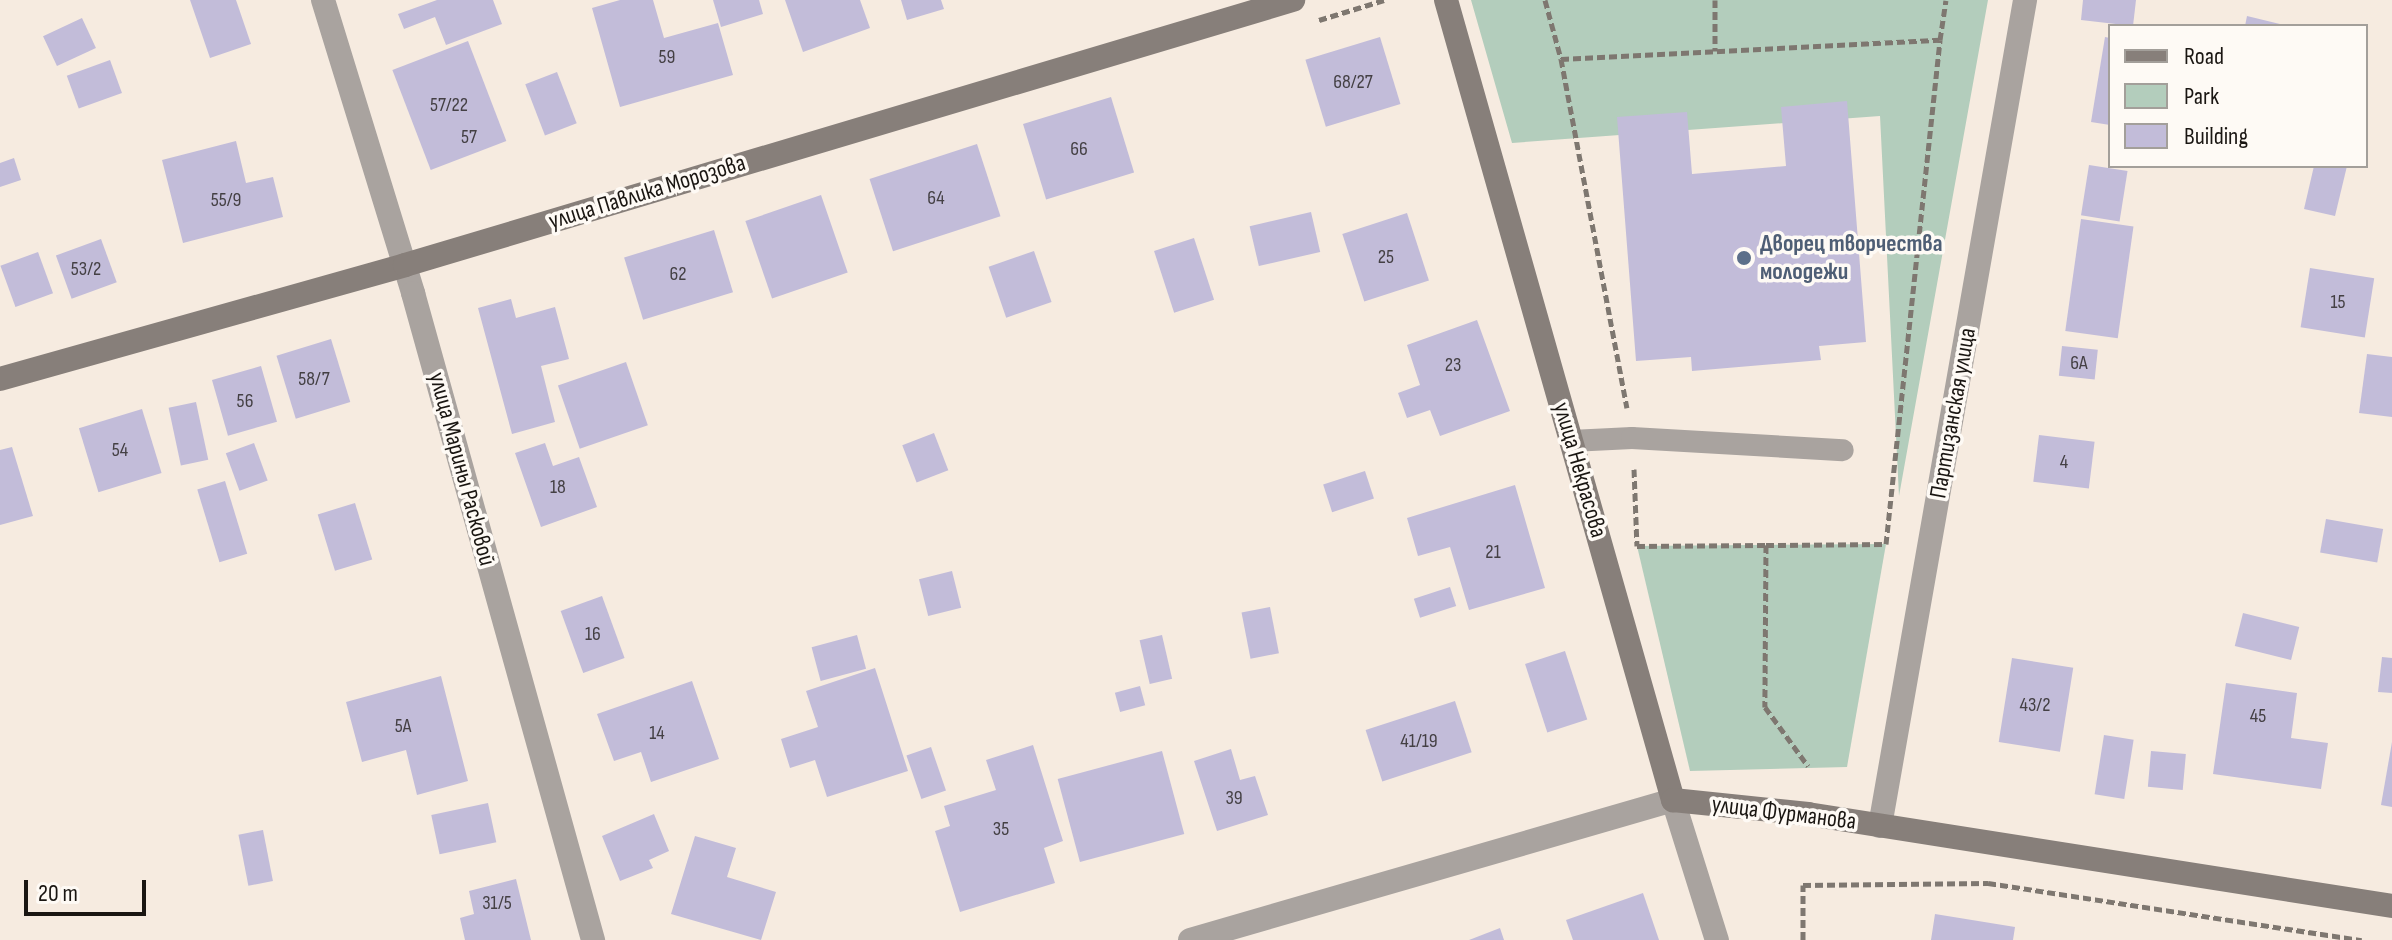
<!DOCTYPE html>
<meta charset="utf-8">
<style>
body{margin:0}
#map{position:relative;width:2392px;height:940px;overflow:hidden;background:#f6ebe0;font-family:"Sofia Sans Condensed",sans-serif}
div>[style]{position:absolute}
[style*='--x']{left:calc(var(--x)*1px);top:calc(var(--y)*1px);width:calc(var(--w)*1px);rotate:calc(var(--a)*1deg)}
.green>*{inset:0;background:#b3cdbc}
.building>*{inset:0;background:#c2bcd9;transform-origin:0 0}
.path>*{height:5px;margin-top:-2.5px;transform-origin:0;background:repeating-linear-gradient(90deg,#7e7770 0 8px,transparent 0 12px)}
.lane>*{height:22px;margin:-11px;padding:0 11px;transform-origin:11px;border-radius:11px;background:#a9a39f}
.street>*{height:24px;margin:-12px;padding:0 12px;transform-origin:12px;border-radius:12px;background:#a9a39f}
.secondary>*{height:24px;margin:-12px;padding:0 12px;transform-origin:12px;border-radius:12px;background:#877f7a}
.dots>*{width:22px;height:22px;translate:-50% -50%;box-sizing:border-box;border:4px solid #fefaf5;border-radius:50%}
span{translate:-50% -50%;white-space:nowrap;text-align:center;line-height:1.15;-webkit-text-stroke:7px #fefaf5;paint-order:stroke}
.number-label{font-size:20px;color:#444044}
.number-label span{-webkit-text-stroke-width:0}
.street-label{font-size:24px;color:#1a1612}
.service-label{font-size:24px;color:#4e5e75;font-weight:700}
.left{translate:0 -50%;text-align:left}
.legend{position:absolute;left:2108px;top:24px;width:260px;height:144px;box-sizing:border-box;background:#fefaf5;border:2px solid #a39f9a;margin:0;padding:10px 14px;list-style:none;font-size:24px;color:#1a1612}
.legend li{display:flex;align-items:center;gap:16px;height:40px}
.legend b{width:40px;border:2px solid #a39f9a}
.scale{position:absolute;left:24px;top:880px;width:122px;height:36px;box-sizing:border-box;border:4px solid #1a1612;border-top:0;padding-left:10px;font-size:24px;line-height:28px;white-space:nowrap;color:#1a1612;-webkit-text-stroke:6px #fefaf5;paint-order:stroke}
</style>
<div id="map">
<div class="green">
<div style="clip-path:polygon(1471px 0,1988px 0,1899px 496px,1880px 116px,1512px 143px)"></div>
<div style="clip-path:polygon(1886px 544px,1847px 767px,1690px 771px,1637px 546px)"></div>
</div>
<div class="building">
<div style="clip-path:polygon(190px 0,236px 0,251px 44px,210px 58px)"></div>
<div style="clip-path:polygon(437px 0,493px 0,502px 24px,446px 45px,435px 17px,404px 29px,398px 14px)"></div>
<div style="clip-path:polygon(620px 0,653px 0,664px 38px,718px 23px,733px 75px,620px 107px,592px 8px)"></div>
<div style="clip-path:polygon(713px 0,759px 0,763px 14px,721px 27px)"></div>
<div style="clip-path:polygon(785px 0,860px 0,870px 28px,803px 52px)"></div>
<div style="clip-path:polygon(901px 0,941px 0,944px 9px,907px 20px)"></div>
<div style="clip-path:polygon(2083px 0,2136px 0,2133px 26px,2081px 20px)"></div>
<div style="clip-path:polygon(2247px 16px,2284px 25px,2284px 26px,2245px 26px)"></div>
<div style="left:82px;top:18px;width:33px;height:43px;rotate:65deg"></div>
<div style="left:1380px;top:37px;width:70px;height:78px;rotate:73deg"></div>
<div style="clip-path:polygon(2105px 37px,2110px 38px,2110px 125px,2091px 122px)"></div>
<div style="left:468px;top:41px;width:107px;height:81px;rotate:69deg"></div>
<div style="left:110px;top:60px;width:35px;height:46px;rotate:70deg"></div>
<div style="left:557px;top:72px;width:55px;height:34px;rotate:69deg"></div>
<div style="left:1111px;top:97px;width:79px;height:92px;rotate:73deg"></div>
<div style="clip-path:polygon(1847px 101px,1866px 342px,1819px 346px,1821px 360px,1692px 371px,1691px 357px,1636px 361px,1617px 117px,1687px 112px,1692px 174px,1786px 166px,1781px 107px)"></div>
<div style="clip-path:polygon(236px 141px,246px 183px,273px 177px,283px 217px,183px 243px,162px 160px)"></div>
<div style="left:977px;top:144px;width:76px;height:113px;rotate:72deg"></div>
<div style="clip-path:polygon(14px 158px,21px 180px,0 187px,0 163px)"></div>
<div style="left:2089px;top:165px;width:39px;height:51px;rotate:9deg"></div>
<div style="clip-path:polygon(2314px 166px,2347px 166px,2335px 216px,2304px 209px)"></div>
<div style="left:821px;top:195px;width:82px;height:80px;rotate:71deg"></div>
<div style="left:1311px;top:212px;width:41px;height:63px;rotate:77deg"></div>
<div style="left:1407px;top:213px;width:71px;height:68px;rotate:72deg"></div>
<div style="left:2081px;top:219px;width:53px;height:113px;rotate:8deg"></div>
<div style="left:714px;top:230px;width:65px;height:94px;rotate:73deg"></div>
<div style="left:1194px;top:238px;width:65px;height:42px;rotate:72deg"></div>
<div style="left:101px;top:239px;width:46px;height:48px;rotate:70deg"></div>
<div style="left:1034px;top:251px;width:54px;height:48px;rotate:71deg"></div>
<div style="left:38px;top:252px;width:44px;height:40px;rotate:70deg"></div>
<div style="left:2310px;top:268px;width:65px;height:60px;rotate:9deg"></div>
<div style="clip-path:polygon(511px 299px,516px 318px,555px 307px,569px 359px,541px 366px,555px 422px,512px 434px,478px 308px)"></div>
<div style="clip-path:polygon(1477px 320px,1510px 411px,1440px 436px,1430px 410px,1407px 418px,1398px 393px,1420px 385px,1407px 345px)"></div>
<div style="left:331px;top:339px;width:66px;height:57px;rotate:73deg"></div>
<div style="left:2062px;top:346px;width:36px;height:30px;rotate:6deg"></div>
<div style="clip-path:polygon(2367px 354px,2392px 357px,2392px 417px,2359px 413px)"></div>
<div style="left:626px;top:362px;width:67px;height:72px;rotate:71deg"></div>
<div style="left:261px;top:366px;width:58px;height:51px;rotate:74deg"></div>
<div style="left:196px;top:402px;width:59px;height:28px;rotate:78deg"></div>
<div style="left:142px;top:409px;width:67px;height:66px;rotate:73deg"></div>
<div style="left:934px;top:433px;width:40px;height:34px;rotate:69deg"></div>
<div style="left:2039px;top:435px;width:56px;height:47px;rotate:7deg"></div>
<div style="left:254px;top:443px;width:40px;height:30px;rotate:70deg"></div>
<div style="clip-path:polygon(545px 443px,553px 466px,579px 457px,597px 507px,541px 527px,515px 453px)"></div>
<div style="clip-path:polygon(12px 447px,33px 516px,0 525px,0 450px)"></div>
<div style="left:1365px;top:471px;width:29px;height:44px;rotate:72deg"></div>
<div style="left:225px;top:481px;width:76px;height:29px;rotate:73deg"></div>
<div style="clip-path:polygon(1515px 485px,1545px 588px,1469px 610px,1450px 547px,1418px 556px,1407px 518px)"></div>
<div style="left:355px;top:503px;width:59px;height:39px;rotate:73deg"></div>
<div style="left:2326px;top:519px;width:58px;height:34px;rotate:10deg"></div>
<div style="left:952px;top:571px;width:38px;height:34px;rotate:76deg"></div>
<div style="left:1450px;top:587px;width:20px;height:38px;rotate:72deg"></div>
<div style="left:602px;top:596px;width:66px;height:44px;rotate:70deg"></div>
<div style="left:1270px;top:607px;width:47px;height:29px;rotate:79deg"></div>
<div style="left:2243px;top:613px;width:58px;height:34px;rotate:14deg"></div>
<div style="left:857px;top:635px;width:35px;height:47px;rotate:75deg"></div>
<div style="left:1162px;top:635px;width:45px;height:23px;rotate:77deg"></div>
<div style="left:1565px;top:651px;width:72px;height:42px;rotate:72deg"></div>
<div style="clip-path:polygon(2382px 657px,2392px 658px,2392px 693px,2378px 692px)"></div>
<div style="left:2012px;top:658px;width:62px;height:85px;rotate:9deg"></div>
<div style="clip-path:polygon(875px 668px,908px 771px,827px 797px,815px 760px,790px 768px,781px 739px,818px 727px,806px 691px)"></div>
<div style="clip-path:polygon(441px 676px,468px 781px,417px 795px,406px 750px,362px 762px,346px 702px)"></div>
<div style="clip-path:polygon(692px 681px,719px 759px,651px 782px,641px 752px,614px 761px,597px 714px)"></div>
<div style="clip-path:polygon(2226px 683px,2297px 693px,2291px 738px,2328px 743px,2321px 789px,2213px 774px)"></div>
<div style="left:1140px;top:686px;width:20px;height:26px;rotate:75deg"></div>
<div style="left:1455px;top:701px;width:54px;height:94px;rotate:72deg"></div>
<div style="left:2104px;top:735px;width:30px;height:60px;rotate:9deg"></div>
<div style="clip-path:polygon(2392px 742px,2392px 807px,2381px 805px)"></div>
<div style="clip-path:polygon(1033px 745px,1063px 841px,1044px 848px,1055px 883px,960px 912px,935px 831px,950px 826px,944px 806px,996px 790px,986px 760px)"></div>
<div style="left:931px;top:747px;width:46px;height:26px;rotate:71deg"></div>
<div style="clip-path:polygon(1231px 749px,1240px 780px,1255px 776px,1268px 815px,1217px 831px,1194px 761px)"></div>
<div style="left:1162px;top:751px;width:86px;height:108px;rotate:75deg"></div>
<div style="left:2151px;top:751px;width:35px;height:36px;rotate:5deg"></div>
<div style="left:488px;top:803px;width:40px;height:58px;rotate:78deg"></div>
<div style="clip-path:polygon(654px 814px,669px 851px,649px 860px,653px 868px,620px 881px,602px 836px)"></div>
<div style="left:263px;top:830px;width:52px;height:25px;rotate:79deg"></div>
<div style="clip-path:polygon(695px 836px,736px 848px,727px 877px,776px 892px,761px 940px,671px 914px)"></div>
<div style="clip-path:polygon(516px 879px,531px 940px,465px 940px,460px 918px,474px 914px,469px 891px)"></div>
<div style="clip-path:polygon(1643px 893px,1659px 940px,1573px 940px,1566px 920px)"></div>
<div style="clip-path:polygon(1935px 914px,2015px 927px,2013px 940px,1931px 940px)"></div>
<div style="clip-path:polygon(1500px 928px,1504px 940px,1469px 940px)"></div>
</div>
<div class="path">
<div style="--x:1545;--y:0;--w:61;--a:74.8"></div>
<div style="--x:1561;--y:59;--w:379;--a:-2.9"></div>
<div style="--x:1940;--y:40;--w:40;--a:-81.5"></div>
<div style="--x:1715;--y:0;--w:51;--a:90"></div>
<div style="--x:1319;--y:20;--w:68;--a:-17.1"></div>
<div style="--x:1561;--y:59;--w:355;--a:79.3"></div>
<div style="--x:1634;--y:469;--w:77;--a:87.8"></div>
<div style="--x:1637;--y:546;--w:129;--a:-0.4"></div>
<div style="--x:1766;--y:545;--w:162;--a:90.4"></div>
<div style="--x:1765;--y:707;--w:73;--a:53.9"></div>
<div style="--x:1766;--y:545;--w:120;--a:-0.5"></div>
<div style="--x:1886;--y:544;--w:507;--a:-83.88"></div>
<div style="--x:1803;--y:940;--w:55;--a:-90"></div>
<div style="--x:1803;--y:885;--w:185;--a:-0.6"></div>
<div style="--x:1988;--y:883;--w:378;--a:8.7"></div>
</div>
<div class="lane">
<div style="--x:1571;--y:441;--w:61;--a:-2.8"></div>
<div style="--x:1632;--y:438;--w:211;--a:3.3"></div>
</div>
<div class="street">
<div style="--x:323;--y:0;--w:307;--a:72.9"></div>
<div style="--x:413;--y:293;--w:672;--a:74.45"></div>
<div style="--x:1880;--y:826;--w:839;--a:-80.04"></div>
<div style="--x:1190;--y:940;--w:503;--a:-16.16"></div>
<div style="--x:1673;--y:800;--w:147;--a:72.6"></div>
</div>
<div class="secondary">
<div style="--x:1446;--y:0;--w:832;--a:74.16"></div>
<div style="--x:1673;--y:800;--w:136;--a:5.9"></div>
<div style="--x:1808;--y:814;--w:591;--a:8.95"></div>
<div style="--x:0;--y:379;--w:421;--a:-15.7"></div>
<div style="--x:405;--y:265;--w:927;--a:-16.62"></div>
</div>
<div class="dots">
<div style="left:1744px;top:258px;background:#5c6f8a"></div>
</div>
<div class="number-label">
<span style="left:667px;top:57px">59</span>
<span style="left:1353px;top:82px">68/27</span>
<span style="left:449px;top:105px">57/22</span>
<span style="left:469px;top:137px">57</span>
<span style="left:1079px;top:149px">66</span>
<span style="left:936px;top:198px">64</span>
<span style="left:226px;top:200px">55/9</span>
<span style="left:1386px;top:257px">25</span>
<span style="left:86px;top:269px">53/2</span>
<span style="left:678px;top:274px">62</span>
<span style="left:2338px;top:302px">15</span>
<span style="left:2079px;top:363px">6А</span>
<span style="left:1453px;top:365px">23</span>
<span style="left:314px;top:379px">58/7</span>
<span style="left:245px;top:401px">56</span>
<span style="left:120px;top:450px">54</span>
<span style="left:2064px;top:462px">4</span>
<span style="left:558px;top:487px">18</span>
<span style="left:1493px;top:552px">21</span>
<span style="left:593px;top:634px">16</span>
<span style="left:2035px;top:705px">43/2</span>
<span style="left:2258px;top:716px">45</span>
<span style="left:403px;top:726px">5А</span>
<span style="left:657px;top:733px">14</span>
<span style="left:1419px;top:741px">41/19</span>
<span style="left:1234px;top:798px">39</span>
<span style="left:1001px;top:829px">35</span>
<span style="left:497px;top:903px">31/5</span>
</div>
<div class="street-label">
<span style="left:647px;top:192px;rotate:-17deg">улица Павлика Морозова</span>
<span style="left:1953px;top:413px;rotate:-80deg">Партизанская улица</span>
<span style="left:462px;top:469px;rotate:75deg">улица Марины Расковой</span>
<span style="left:1580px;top:470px;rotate:74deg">улица Некрасова</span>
<span style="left:1784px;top:813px;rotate:7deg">улица Фурманова</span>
</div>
<div class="service-label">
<span class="left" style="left:1760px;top:258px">Дворец творчества<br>молодежи</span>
</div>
<ul class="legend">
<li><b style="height:10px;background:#877f7a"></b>Road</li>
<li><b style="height:22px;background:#b3cdbc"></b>Park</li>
<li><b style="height:22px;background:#c2bcd9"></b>Building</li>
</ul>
<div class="scale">20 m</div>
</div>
